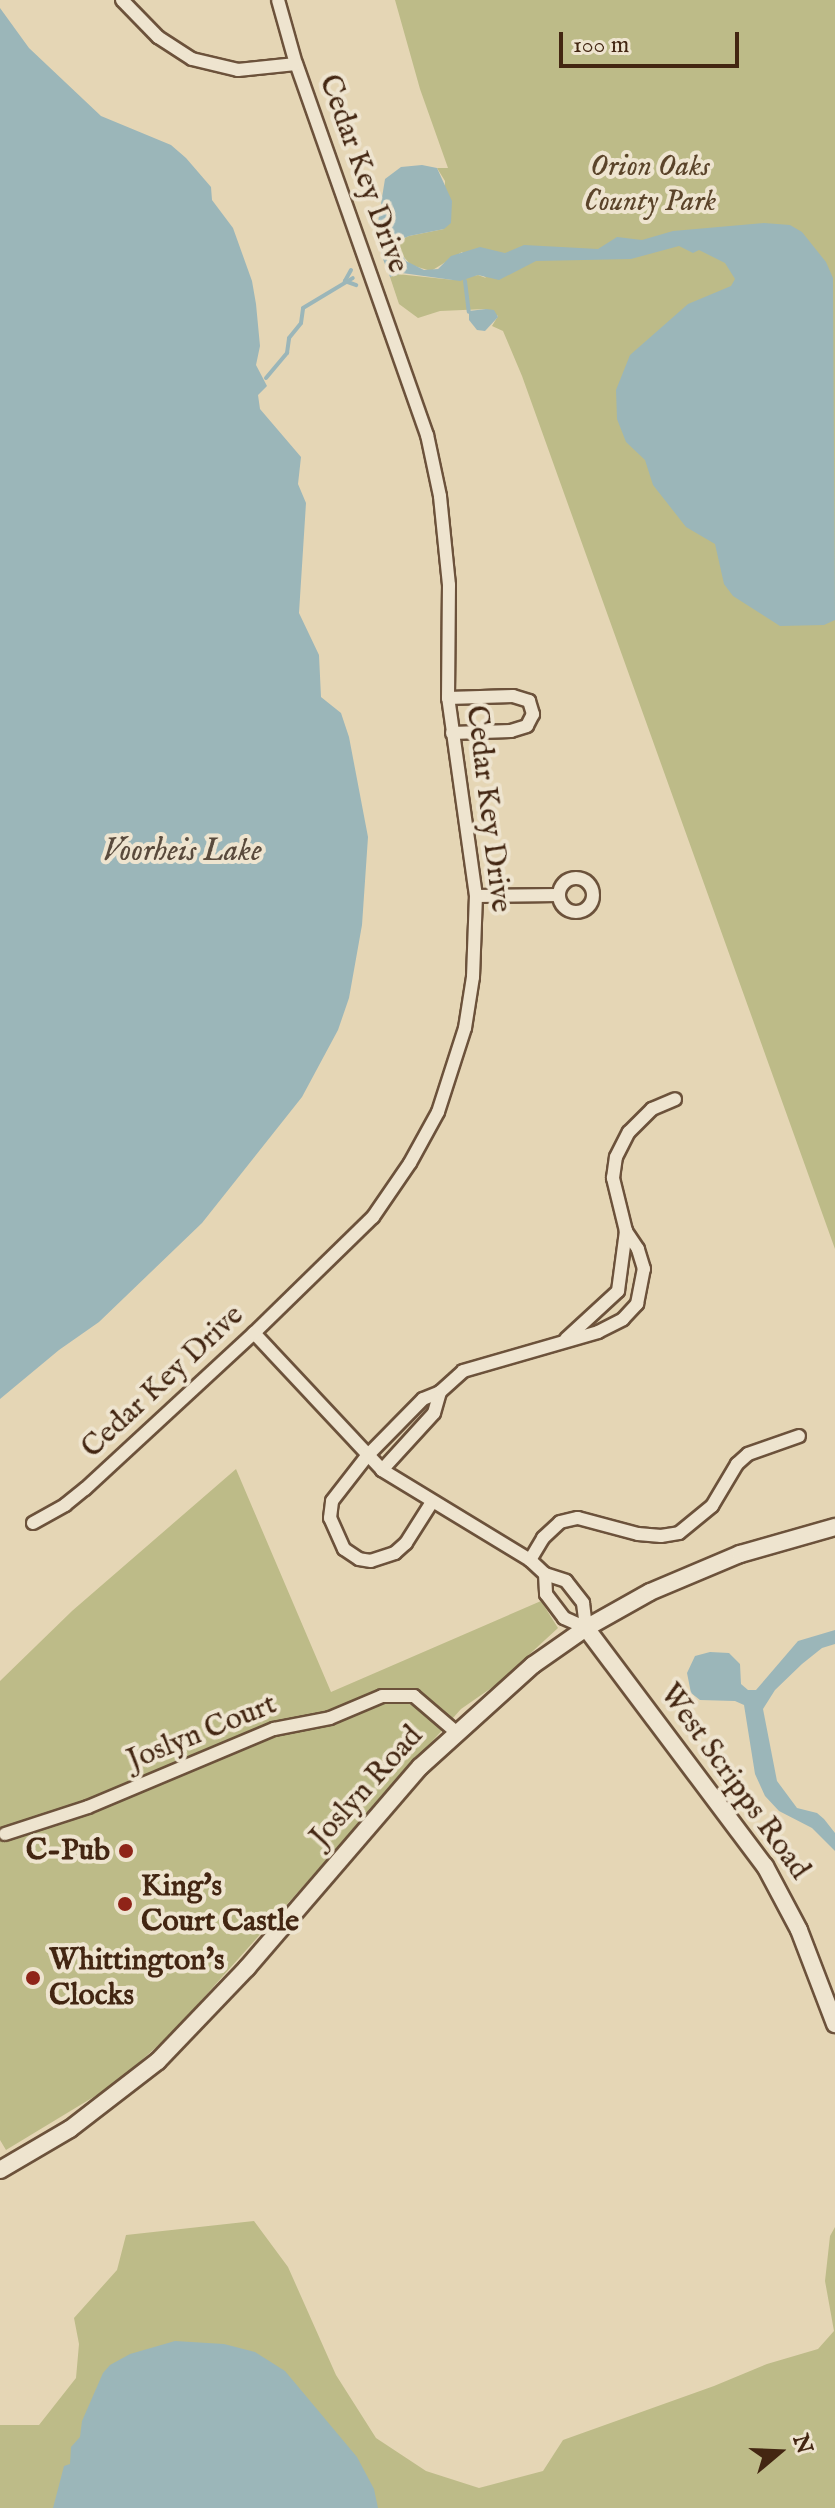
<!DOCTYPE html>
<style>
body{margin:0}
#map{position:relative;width:835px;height:2508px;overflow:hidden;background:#e5d6b5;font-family:"IM FELL English",serif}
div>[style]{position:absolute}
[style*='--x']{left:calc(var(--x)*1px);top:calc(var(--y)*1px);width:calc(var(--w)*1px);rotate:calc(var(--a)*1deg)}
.green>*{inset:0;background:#bdbb88}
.water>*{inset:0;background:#9bb6b9}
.stream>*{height:4px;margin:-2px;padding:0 2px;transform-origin:2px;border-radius:2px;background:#9bb6b9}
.roads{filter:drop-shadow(2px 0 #6c523b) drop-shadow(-2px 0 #6c523b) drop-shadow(0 2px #6c523b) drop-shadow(0 -2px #6c523b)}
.minor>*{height:12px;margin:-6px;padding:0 6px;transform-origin:6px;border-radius:6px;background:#eee4cf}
.minor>.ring{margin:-6px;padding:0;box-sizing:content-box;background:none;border:12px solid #eee4cf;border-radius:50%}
.tertiary>*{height:16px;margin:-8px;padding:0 8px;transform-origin:8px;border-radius:8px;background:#eee4cf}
.dots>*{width:22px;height:22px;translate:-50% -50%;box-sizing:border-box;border:4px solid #eee4cf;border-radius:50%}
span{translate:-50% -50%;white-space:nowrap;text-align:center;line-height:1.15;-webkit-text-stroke:8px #eee4cf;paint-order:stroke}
.park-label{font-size:30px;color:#5b442a;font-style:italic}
.street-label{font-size:30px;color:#432612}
.poi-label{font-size:30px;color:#432612;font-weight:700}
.right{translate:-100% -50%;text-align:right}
.left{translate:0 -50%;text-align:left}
.water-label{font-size:32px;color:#594a3c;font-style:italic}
.north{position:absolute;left:739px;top:2412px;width:80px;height:80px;-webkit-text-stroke:6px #eee4cf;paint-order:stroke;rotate:71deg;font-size:22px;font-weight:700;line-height:32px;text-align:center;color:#432612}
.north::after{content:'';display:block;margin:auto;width:28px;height:36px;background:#432612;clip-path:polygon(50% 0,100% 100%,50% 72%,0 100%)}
.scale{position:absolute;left:559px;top:32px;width:180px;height:36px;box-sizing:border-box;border:4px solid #432612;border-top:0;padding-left:10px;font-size:24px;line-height:28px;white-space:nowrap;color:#432612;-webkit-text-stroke:6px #eee4cf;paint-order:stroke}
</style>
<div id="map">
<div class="green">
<div style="clip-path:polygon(395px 0,835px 0,835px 1249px,522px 376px,503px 331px,492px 326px,498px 316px,486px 309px,440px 311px,418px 318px,399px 304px,390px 277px,397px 274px,454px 280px,478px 275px,486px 278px,462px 252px,431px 271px,411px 265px,395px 247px,395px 242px,409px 236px,444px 229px,445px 181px,437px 168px,448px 168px,420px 89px)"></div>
<div style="clip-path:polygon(236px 1469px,331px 1692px,541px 1601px,558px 1628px,497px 1684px,461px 1709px,173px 2032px,115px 2084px,6px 2150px,0 2140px,0 1681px,72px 1611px)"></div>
<div style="clip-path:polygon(254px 2221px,288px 2267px,336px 2375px,376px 2438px,426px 2471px,479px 2488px,543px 2471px,563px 2440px,714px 2386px,767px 2364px,818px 2349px,834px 2331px,825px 2281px,830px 2236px,835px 2227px,835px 2508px,0 2508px,0 2425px,39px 2425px,76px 2378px,79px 2344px,74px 2318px,117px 2270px,126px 2235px)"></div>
</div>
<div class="water">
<div style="clip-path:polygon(0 8px,29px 48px,101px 116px,171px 145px,186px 158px,211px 187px,212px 200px,233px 228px,252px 281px,256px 304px,260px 346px,256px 365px,267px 386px,258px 395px,260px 409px,301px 457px,298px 484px,306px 503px,299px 613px,319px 655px,321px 697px,341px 713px,349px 737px,368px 837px,362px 925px,349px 998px,338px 1030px,302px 1097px,202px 1223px,99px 1322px,59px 1350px,0 1399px)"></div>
<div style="clip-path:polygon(422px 165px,437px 168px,452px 201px,451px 223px,444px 229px,409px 236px,395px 242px,406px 261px,424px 270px,438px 269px,451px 256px,480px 247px,505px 253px,524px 245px,598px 249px,617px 237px,642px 240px,673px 231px,764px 223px,790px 225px,802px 232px,826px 262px,833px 278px,835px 620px,824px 625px,780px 626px,733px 596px,724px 584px,715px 544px,686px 527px,653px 485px,645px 460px,626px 442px,617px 419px,616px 390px,630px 355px,688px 304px,731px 286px,735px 279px,725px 263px,699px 250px,693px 253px,679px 246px,631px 259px,536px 261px,499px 280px,478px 275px,460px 281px,402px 273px,390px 277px,381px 254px,383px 244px,378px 222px,385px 179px,401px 167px)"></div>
<div style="clip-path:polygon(486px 309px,494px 310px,498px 317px,485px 331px,477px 330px,469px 320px,469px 311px)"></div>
<div style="clip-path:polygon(835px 1630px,835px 1644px,822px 1648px,802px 1664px,775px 1690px,763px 1709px,777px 1781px,797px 1808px,817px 1813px,824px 1819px,835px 1833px,835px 1851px,812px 1828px,779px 1811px,765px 1796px,755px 1774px,744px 1705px,735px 1701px,700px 1700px,691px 1693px,687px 1673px,695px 1656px,710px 1652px,729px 1653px,740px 1664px,741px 1684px,748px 1690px,756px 1690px,798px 1641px)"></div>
<div style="clip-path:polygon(175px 2341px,224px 2344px,255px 2352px,285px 2371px,357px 2457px,374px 2489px,378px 2508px,53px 2508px,64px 2466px,70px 2464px,71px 2447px,80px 2437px,82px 2421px,103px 2373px,110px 2365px,130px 2354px)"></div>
</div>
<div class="stream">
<div style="--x:351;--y:270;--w:13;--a:119"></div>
<div style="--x:345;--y:281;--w:12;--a:20"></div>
<div style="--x:465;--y:281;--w:31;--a:83"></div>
<div style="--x:266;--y:378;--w:33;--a:-50"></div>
<div style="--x:287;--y:353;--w:15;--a:-82"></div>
<div style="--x:289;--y:338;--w:19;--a:-51"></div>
<div style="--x:301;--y:323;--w:15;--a:-82"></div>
<div style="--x:303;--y:308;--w:58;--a:-31"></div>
</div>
<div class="roads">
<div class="minor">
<div style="--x:122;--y:0;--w:52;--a:45.8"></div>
<div style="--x:158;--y:37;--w:40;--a:32.9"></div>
<div style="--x:192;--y:59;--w:47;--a:13.4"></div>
<div style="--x:238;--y:70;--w:58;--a:-5.9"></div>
<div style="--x:448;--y:698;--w:65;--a:-1.8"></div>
<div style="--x:513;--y:696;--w:17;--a:17"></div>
<div style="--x:529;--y:701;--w:14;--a:73"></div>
<div style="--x:533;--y:714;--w:13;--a:117"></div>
<div style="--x:527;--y:726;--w:17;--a:163"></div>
<div style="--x:511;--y:731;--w:59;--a:178.1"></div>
<div class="ring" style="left:559px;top:878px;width:22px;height:22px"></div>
<div style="--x:476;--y:896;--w:82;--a:-0.7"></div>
<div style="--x:254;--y:1333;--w:187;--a:46.9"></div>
<div style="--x:382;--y:1470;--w:173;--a:31.3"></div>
<div style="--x:530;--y:1560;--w:21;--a:43"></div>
<div style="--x:545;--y:1574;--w:22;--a:18"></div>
<div style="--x:566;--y:1581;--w:28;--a:52"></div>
<div style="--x:583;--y:1603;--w:25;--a:83"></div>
<div style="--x:566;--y:1339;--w:71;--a:-42.7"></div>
<div style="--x:618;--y:1291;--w:61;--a:-82.4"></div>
<div style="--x:626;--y:1231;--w:55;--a:-103.8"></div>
<div style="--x:613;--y:1178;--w:21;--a:-82"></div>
<div style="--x:616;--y:1157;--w:28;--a:-63"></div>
<div style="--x:629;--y:1132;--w:33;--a:-45"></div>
<div style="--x:652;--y:1109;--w:25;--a:-23"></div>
<div style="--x:382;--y:1470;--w:77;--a:-47.6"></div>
<div style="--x:434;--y:1413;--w:22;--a:-74"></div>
<div style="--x:432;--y:1502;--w:49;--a:122.4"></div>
<div style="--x:406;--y:1543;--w:15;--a:138"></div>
<div style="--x:395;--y:1553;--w:25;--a:162"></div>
<div style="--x:371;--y:1561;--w:12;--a:-171"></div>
<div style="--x:359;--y:1559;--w:18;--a:-146"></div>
<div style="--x:344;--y:1549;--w:34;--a:-114"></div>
<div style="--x:330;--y:1518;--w:17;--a:-83"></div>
<div style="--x:332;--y:1501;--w:57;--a:-52.1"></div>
<div style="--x:367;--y:1456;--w:80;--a:-45.5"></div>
<div style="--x:423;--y:1399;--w:18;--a:-22"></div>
<div style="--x:440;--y:1392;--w:31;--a:-42"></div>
<div style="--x:463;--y:1371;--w:141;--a:-16.1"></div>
<div style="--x:598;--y:1332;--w:28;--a:-27"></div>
<div style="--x:623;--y:1319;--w:21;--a:-47"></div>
<div style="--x:637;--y:1304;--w:36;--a:-79"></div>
<div style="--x:644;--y:1269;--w:21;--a:-107"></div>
<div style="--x:638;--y:1249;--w:22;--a:-124"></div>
<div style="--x:33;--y:1523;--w:37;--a:-29"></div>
<div style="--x:65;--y:1505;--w:26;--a:-39"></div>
<div style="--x:85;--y:1489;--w:230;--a:-42.7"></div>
<div style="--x:254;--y:1333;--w:166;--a:-44.3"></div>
<div style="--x:373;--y:1217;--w:65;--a:-55.6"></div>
<div style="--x:410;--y:1163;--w:58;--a:-61.2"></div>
<div style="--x:438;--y:1112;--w:88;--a:-72.2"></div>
<div style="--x:465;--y:1028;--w:52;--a:-81.1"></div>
<div style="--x:473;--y:977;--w:81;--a:-87.9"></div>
<div style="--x:476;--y:896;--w:200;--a:-98"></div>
<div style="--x:448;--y:698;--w:113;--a:-89.5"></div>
<div style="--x:449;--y:585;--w:89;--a:-95.8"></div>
<div style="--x:440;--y:496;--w:62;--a:-102"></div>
<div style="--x:427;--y:435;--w:393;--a:-109.4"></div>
<div style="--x:296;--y:64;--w:66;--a:-105.7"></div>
<div style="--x:530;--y:1560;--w:26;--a:-59"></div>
<div style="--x:543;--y:1538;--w:23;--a:-43"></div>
<div style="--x:560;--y:1522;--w:18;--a:-13"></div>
<div style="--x:578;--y:1518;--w:62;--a:14.9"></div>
<div style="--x:638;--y:1534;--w:23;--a:5"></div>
<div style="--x:661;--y:1536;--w:18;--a:-9"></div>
<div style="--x:679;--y:1533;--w:43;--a:-39.3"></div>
<div style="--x:712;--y:1506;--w:49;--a:-59.2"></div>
<div style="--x:737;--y:1464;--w:15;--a:-42"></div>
<div style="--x:748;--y:1454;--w:54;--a:-19.4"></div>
<div style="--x:545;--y:1574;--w:20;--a:87"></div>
<div style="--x:546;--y:1594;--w:30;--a:53"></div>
<div style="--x:564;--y:1618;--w:24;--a:24"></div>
<div style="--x:5;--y:1834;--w:87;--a:-18"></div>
<div style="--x:88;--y:1807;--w:202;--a:-22.8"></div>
<div style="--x:274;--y:1729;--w:57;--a:-11.1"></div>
<div style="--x:330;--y:1718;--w:56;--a:-22.9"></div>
<div style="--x:382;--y:1696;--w:32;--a:0"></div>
<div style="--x:414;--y:1696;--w:55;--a:40.6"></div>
</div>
<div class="tertiary">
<div style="--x:586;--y:1628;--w:298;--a:53.1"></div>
<div style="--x:765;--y:1866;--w:72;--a:62"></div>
<div style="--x:799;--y:1930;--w:101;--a:69"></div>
<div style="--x:0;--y:2170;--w:81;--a:-30.4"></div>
<div style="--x:70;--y:2129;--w:111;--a:-37.7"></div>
<div style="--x:158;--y:2061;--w:129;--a:-46.3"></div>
<div style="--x:247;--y:1968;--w:265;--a:-49.3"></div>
<div style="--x:420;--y:1767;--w:152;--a:-42.1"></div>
<div style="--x:533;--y:1665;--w:65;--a:-34.9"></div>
<div style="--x:586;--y:1628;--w:73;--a:-29.4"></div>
<div style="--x:650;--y:1592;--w:98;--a:-22.9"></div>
<div style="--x:740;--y:1554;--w:99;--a:-15.9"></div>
</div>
</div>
<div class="dots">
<div style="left:126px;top:1851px;background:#8f2418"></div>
<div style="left:125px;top:1904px;background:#8f2418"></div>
<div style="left:33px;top:1978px;background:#8f2418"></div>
</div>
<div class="park-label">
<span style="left:650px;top:184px">Orion Oaks<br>County Park</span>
</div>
<div class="street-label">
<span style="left:363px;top:174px;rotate:70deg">Cedar Key Drive</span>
<span style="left:488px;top:809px;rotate:83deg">Cedar Key Drive</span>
<span style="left:163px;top:1382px;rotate:-43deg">Cedar Key Drive</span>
<span style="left:202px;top:1733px;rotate:-22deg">Joslyn Court</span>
<span style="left:734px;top:1782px;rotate:54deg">West Scripps Road</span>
<span style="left:367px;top:1787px;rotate:-48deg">Joslyn Road</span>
</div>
<div class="poi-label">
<span class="right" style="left:110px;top:1851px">C-Pub</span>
<span class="left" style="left:141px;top:1904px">King's<br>Court Castle</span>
<span class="left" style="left:49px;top:1978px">Whittington's<br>Clocks</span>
</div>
<div class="water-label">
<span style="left:182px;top:852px">Voorheis Lake</span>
</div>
<div class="north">N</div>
<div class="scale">100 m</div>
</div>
